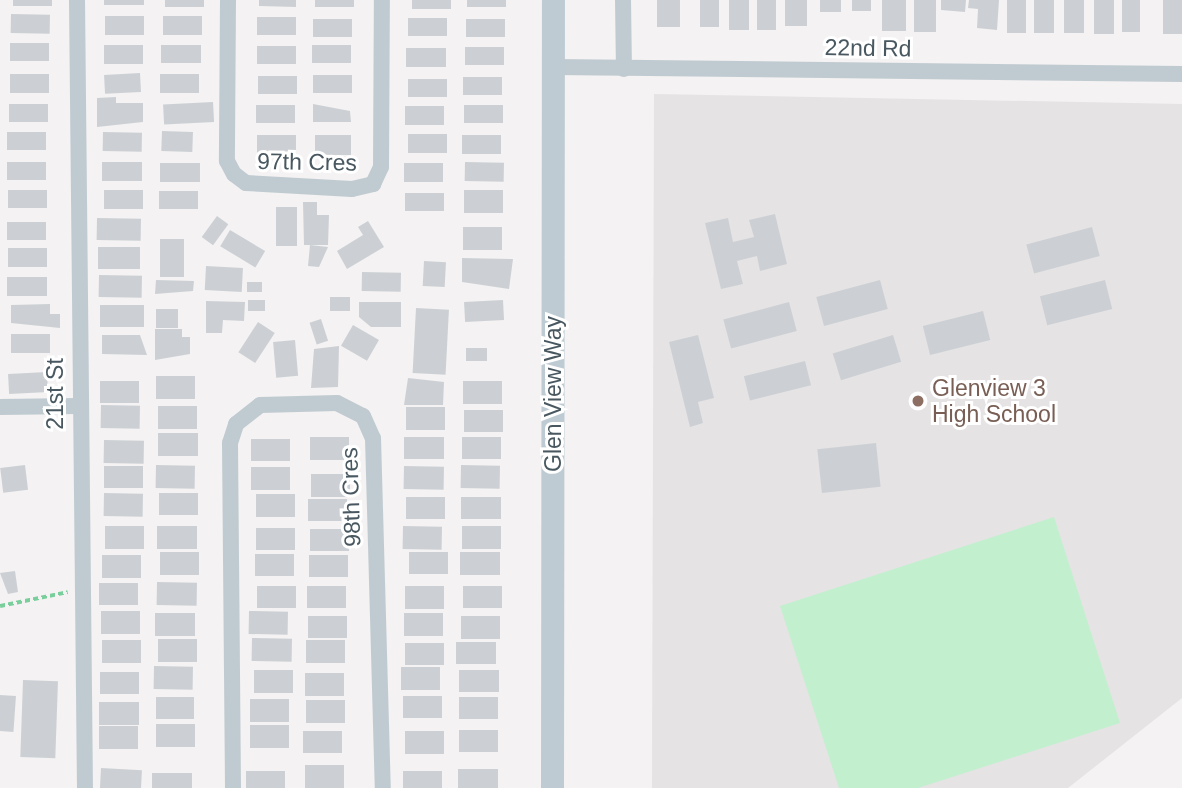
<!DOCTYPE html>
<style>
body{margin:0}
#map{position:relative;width:1182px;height:788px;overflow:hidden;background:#f4f2f2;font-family:Helvetica,sans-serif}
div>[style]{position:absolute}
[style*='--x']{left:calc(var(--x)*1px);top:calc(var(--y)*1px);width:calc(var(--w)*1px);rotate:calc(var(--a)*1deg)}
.education>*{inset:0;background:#e5e3e4}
.green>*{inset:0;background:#c2f0ce}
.building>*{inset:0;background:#ccd0d4;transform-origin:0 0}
.path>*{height:3.5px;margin-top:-1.75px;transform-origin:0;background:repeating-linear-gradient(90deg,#79cf9b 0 5px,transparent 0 8.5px)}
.street>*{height:16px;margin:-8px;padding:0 8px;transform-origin:8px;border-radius:8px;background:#c0cbd1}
.secondary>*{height:23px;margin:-11.5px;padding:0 11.5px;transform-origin:11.5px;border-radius:11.5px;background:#becbd3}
.dots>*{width:19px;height:19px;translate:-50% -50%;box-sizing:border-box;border:4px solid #fff;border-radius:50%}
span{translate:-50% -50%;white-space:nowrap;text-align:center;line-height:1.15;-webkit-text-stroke:6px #fff;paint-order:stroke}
.street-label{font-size:23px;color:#495860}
.education-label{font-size:23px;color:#785e54}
.left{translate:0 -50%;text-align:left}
</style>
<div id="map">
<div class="education">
<div style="clip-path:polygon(654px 94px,1182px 104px,1182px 698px,1068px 788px,652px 788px)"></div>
</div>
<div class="green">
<div style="clip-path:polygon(1054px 517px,1120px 723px,918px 788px,839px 788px,780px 606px)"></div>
</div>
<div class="building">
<div style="left:13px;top:0;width:39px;height:6px"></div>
<div style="left:104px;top:0;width:40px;height:5px"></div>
<div style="left:165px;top:0;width:39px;height:7px"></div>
<div style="clip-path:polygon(259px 0,296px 0,296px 7px,259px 6px)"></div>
<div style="left:315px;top:0;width:39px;height:7px"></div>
<div style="left:412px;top:0;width:39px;height:9px"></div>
<div style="left:467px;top:0;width:39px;height:7px"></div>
<div style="left:657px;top:0;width:23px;height:27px"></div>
<div style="left:700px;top:0;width:19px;height:27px"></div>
<div style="left:729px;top:0;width:20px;height:30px"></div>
<div style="left:757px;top:0;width:19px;height:30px"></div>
<div style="left:785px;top:0;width:22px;height:26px"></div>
<div style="left:820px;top:0;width:21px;height:12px"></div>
<div style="left:852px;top:0;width:19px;height:11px"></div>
<div style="left:882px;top:0;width:24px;height:31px"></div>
<div style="left:914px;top:0;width:22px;height:32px"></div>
<div style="clip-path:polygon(941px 0,966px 0,965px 12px,941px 10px)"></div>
<div style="clip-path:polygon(969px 0,999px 0,997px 30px,977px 28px,978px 9px,968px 8px)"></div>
<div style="left:1007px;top:0;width:19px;height:33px"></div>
<div style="left:1034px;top:0;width:20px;height:33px"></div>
<div style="left:1064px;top:0;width:20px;height:33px"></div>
<div style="left:1094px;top:0;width:20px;height:34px"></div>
<div style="left:1122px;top:0;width:18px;height:32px"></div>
<div style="left:1163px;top:0;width:19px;height:34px"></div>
<div style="left:11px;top:14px;width:39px;height:19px;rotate:1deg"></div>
<div style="left:105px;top:16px;width:39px;height:19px"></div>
<div style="left:163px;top:16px;width:39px;height:19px"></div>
<div style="left:257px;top:17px;width:39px;height:18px"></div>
<div style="left:408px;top:18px;width:39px;height:18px"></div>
<div style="left:313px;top:19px;width:39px;height:18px"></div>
<div style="left:466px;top:19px;width:39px;height:18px"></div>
<div style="left:10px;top:43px;width:39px;height:18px"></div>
<div style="left:143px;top:45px;width:19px;height:39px;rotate:90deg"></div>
<div style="left:161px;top:45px;width:40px;height:18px"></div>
<div style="left:312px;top:45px;width:39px;height:18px"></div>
<div style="left:257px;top:46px;width:39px;height:18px"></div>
<div style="left:465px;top:47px;width:39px;height:18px"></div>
<div style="left:406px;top:48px;width:40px;height:19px"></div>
<div style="left:140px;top:73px;width:19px;height:36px;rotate:87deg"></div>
<div style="left:10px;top:74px;width:39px;height:19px"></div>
<div style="left:160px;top:74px;width:39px;height:19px"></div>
<div style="left:313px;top:75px;width:39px;height:18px"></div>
<div style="left:258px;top:76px;width:39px;height:18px"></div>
<div style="left:463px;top:77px;width:39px;height:18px"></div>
<div style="left:408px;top:79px;width:39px;height:18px"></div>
<div style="clip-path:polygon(116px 97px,116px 103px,143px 103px,143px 122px,97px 127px,97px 98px)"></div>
<div style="left:213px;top:102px;width:20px;height:50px;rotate:87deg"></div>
<div style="left:9px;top:104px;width:39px;height:18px"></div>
<div style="clip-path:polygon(313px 104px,350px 111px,351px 122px,313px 122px)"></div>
<div style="left:256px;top:105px;width:39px;height:18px"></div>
<div style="left:464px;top:105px;width:39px;height:18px"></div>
<div style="left:405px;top:106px;width:39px;height:19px"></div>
<div style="left:162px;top:131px;width:31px;height:20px;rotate:2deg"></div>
<div style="left:7px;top:132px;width:39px;height:18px"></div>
<div style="left:103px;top:132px;width:39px;height:19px;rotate:1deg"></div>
<div style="left:408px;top:134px;width:39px;height:19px"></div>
<div style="left:257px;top:135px;width:39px;height:18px"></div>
<div style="left:315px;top:135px;width:36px;height:20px"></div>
<div style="left:462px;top:135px;width:39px;height:19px"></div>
<div style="left:7px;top:162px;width:39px;height:18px"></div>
<div style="left:102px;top:162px;width:40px;height:19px"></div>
<div style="left:465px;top:162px;width:39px;height:19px;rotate:1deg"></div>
<div style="left:160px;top:163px;width:40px;height:19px"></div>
<div style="left:443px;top:163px;width:19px;height:39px;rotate:90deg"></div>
<div style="left:8px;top:190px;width:39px;height:18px"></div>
<div style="left:104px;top:190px;width:39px;height:19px"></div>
<div style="left:464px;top:190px;width:39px;height:23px"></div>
<div style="left:159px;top:191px;width:39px;height:18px"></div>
<div style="left:405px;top:193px;width:39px;height:18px"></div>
<div style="clip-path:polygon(303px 202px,317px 202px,317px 215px,329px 215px,328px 245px,304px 245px)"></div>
<div style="left:276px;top:207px;width:21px;height:39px"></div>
<div style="clip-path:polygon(775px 214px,787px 264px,760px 271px,757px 256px,737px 261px,743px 284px,721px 289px,705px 223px,728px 218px,733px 242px,754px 237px,749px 220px)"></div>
<div style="left:217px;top:216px;width:14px;height:26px;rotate:36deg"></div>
<div style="left:97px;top:218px;width:44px;height:22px;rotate:1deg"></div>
<div style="clip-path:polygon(368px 221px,384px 247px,347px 269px,337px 251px,363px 235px,358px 227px)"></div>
<div style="left:7px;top:222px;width:39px;height:18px"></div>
<div style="left:463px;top:227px;width:39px;height:23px"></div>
<div style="left:1092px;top:227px;width:30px;height:68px;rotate:75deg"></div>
<div style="left:230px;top:230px;width:41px;height:19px;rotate:31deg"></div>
<div style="left:160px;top:239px;width:24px;height:38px"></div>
<div style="clip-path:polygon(310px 245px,328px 247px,319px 267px,308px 266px)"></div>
<div style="left:98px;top:247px;width:42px;height:22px"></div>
<div style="left:8px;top:248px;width:39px;height:19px"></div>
<div style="clip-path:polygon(462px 258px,513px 259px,509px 289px,462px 282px)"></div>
<div style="left:424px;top:261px;width:22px;height:25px;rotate:3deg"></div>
<div style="left:206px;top:266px;width:37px;height:24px;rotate:3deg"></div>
<div style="left:362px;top:272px;width:39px;height:19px;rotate:1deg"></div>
<div style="left:99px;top:275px;width:43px;height:22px;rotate:1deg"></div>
<div style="left:7px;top:277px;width:40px;height:19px"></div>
<div style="clip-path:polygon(156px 280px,194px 281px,193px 291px,155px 294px)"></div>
<div style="left:880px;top:280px;width:30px;height:66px;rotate:75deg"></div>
<div style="left:1105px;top:280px;width:30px;height:67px;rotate:76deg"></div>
<div style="left:262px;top:282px;width:10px;height:15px;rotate:90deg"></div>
<div style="left:330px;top:297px;width:20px;height:14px"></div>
<div style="left:248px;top:300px;width:17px;height:11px"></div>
<div style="left:503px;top:300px;width:20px;height:39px;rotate:87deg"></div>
<div style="clip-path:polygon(206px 301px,245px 302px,244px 321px,223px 320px,222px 333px,206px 333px)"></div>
<div style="clip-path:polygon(359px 302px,401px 302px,401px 327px,371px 327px,359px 317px)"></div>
<div style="left:789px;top:302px;width:30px;height:68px;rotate:75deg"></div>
<div style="clip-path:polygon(50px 304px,50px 314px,60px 314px,60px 328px,11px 323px,11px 305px)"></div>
<div style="left:100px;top:305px;width:44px;height:22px"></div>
<div style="left:416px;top:308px;width:33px;height:65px;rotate:3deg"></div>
<div style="left:156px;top:309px;width:22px;height:19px"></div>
<div style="left:983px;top:311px;width:30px;height:62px;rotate:76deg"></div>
<div style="left:321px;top:319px;width:23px;height:12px;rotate:72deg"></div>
<div style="left:258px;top:322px;width:20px;height:36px;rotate:33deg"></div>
<div style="left:353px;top:325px;width:30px;height:24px;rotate:30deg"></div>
<div style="clip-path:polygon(155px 329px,182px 329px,182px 337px,190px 337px,190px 354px,155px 360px)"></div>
<div style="left:11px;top:334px;width:39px;height:19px"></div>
<div style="clip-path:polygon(102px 335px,140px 335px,147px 355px,102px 354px)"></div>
<div style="clip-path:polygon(698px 335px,714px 398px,698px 402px,703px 423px,690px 427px,669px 342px)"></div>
<div style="left:893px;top:335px;width:28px;height:63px;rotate:73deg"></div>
<div style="left:295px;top:340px;width:36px;height:22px;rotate:85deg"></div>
<div style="clip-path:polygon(339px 346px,338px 387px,311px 388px,314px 349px)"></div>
<div style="left:487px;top:348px;width:13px;height:21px;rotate:90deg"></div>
<div style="left:805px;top:361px;width:25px;height:63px;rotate:76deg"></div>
<div style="left:47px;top:372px;width:20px;height:39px;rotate:87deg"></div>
<div style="left:156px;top:376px;width:39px;height:23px"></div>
<div style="clip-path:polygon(408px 378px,444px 382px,443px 405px,404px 405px)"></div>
<div style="left:100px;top:381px;width:39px;height:22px"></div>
<div style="left:502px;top:381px;width:23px;height:39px;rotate:90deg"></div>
<div style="left:101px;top:405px;width:39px;height:23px;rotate:1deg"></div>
<div style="left:158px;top:406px;width:39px;height:23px"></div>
<div style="left:406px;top:407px;width:39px;height:23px"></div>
<div style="left:464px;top:410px;width:39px;height:22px"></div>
<div style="left:158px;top:433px;width:40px;height:23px"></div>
<div style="left:310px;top:437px;width:39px;height:23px"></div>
<div style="left:404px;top:437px;width:40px;height:22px"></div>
<div style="left:462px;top:437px;width:39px;height:22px"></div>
<div style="left:251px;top:439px;width:39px;height:22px"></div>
<div style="left:104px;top:440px;width:40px;height:23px;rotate:1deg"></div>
<div style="left:876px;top:443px;width:44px;height:59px;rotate:84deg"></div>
<div style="left:25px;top:465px;width:25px;height:25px;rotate:83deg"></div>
<div style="left:156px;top:465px;width:39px;height:23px;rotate:1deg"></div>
<div style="left:461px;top:465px;width:39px;height:23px;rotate:1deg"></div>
<div style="left:104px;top:466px;width:39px;height:22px"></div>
<div style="left:404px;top:466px;width:40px;height:23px;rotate:1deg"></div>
<div style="left:251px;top:467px;width:39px;height:23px"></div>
<div style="left:311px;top:474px;width:39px;height:23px"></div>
<div style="left:104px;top:493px;width:39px;height:23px;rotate:1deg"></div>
<div style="left:159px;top:493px;width:39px;height:22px"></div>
<div style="left:256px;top:494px;width:39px;height:23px"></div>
<div style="left:406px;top:497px;width:39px;height:22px"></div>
<div style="left:461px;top:497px;width:40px;height:22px"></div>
<div style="left:308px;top:499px;width:39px;height:22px"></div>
<div style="left:105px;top:526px;width:39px;height:23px"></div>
<div style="left:157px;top:526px;width:40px;height:23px"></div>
<div style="left:403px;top:526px;width:39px;height:23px;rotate:1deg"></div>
<div style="left:462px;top:526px;width:39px;height:23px"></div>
<div style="left:256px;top:528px;width:39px;height:22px"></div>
<div style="left:310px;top:529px;width:39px;height:22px"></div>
<div style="left:160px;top:552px;width:39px;height:23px"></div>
<div style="left:409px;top:552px;width:39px;height:22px"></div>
<div style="left:460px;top:552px;width:40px;height:23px"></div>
<div style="left:255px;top:554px;width:39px;height:22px"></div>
<div style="left:141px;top:555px;width:23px;height:39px;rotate:90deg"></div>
<div style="left:309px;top:555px;width:39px;height:22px"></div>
<div style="clip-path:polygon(15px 571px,18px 592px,8px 594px,0 573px)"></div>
<div style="left:157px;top:582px;width:40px;height:23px;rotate:1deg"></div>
<div style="left:99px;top:583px;width:39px;height:22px"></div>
<div style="left:257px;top:586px;width:39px;height:22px"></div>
<div style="left:307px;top:586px;width:39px;height:22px"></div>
<div style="left:444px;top:586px;width:23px;height:39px;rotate:90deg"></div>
<div style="left:463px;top:586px;width:39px;height:22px"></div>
<div style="left:140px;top:611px;width:23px;height:39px;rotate:90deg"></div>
<div style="left:249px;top:611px;width:39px;height:23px;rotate:1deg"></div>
<div style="left:155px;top:613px;width:40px;height:23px"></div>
<div style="left:404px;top:613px;width:39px;height:23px"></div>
<div style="left:308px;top:616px;width:39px;height:22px"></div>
<div style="left:461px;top:616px;width:39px;height:23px"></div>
<div style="left:252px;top:638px;width:40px;height:23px;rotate:1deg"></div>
<div style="left:158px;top:639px;width:39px;height:23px"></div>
<div style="left:102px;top:640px;width:39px;height:23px"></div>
<div style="left:306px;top:640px;width:39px;height:23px"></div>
<div style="left:456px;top:642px;width:40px;height:22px"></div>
<div style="left:405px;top:643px;width:39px;height:22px"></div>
<div style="left:154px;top:666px;width:39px;height:23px;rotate:1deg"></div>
<div style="left:440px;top:667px;width:23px;height:39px;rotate:90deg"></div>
<div style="left:254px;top:670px;width:39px;height:23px"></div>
<div style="left:459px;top:670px;width:40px;height:22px"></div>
<div style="left:100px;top:672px;width:39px;height:22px"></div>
<div style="left:305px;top:673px;width:39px;height:23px"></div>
<div style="left:23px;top:680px;width:35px;height:77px;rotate:2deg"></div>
<div style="left:0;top:695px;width:16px;height:36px;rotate:4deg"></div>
<div style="left:403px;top:696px;width:39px;height:22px"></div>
<div style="left:156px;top:697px;width:38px;height:22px"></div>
<div style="left:459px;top:697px;width:39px;height:22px"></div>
<div style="left:289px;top:699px;width:23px;height:39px;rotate:90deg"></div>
<div style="left:306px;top:700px;width:39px;height:23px"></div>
<div style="left:139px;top:702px;width:23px;height:40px;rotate:90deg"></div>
<div style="left:156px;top:724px;width:39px;height:23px"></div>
<div style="left:250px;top:725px;width:39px;height:23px"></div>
<div style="left:99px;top:726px;width:39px;height:23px"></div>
<div style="left:459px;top:730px;width:39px;height:22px"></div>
<div style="left:303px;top:731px;width:39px;height:22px"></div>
<div style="left:405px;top:731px;width:39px;height:23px"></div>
<div style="left:305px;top:765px;width:39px;height:23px"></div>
<div style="left:101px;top:768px;width:41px;height:20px;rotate:3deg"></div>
<div style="left:458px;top:769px;width:40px;height:19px"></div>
<div style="left:246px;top:771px;width:39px;height:17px"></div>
<div style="left:403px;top:771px;width:39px;height:17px"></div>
<div style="left:152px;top:773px;width:40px;height:15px"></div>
</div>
<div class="path">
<div style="--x:0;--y:606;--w:69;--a:-11.6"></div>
</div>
<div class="street">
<div style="--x:77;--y:0;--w:788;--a:89.42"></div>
<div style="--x:228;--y:0;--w:161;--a:90.4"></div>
<div style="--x:227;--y:161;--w:15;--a:62"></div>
<div style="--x:234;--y:174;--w:15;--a:37"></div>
<div style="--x:246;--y:183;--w:106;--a:3.2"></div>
<div style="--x:352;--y:189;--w:22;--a:-13"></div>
<div style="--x:373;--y:184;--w:19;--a:-65"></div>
<div style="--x:381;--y:167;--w:167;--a:-89.7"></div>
<div style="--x:623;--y:0;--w:69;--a:89.2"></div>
<div style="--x:554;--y:67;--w:628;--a:0.64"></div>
<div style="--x:0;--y:407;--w:77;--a:-0.7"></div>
<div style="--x:233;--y:788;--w:345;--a:-90.5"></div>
<div style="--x:230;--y:443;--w:20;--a:-72"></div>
<div style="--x:236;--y:424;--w:31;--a:-38"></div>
<div style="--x:260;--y:405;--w:77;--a:-1.5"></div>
<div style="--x:337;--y:403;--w:29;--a:27"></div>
<div style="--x:363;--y:416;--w:24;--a:66"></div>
<div style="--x:373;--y:438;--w:350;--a:88.4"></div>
</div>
<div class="secondary">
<div style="--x:552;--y:788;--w:788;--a:-89.93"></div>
</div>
<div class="dots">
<div style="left:918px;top:401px;background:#8d6e63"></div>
</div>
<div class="street-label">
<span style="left:868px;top:48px;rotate:1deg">22nd Rd</span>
<span style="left:307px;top:162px;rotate:1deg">97th Cres</span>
<span style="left:55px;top:394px;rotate:-90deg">21st St</span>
<span style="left:553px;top:394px;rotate:-90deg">Glen View Way</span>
<span style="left:351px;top:497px;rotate:-92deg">98th Cres</span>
</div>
<div class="education-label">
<span class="left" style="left:932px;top:401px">Glenview 3<br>High School</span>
</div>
</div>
